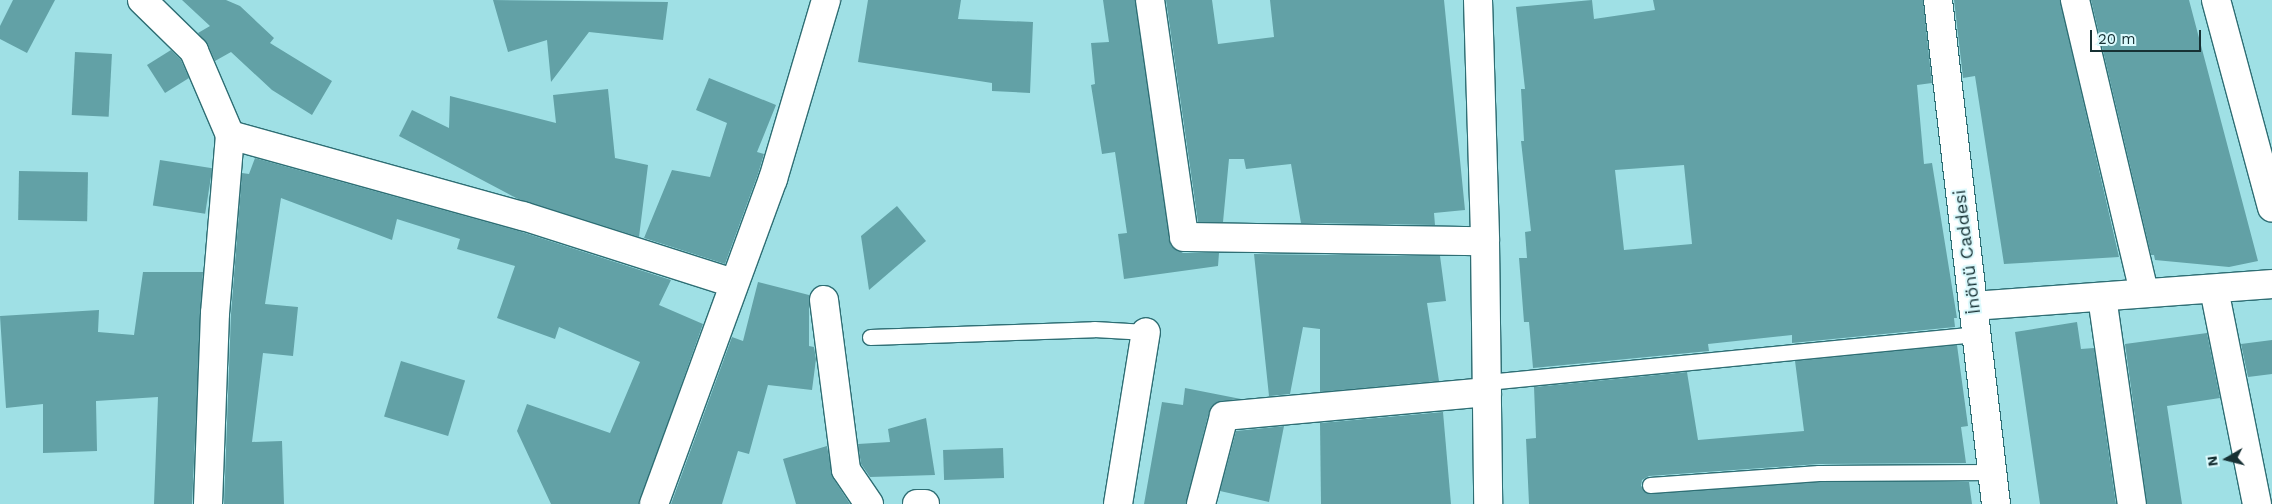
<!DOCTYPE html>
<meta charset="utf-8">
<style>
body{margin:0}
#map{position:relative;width:2272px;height:504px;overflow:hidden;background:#9fe0e5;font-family:"Work Sans",sans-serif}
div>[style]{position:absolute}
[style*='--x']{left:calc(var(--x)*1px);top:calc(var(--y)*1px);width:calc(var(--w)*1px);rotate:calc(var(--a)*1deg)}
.building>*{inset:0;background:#62a1a6;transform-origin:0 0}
.roads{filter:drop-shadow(1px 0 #2e6e74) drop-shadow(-1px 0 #2e6e74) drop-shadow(0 1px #2e6e74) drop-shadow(0 -1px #2e6e74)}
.service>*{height:15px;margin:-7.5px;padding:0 7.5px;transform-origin:7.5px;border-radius:7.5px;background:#fff}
.minor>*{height:28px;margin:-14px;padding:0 14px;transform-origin:14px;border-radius:14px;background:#fff}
span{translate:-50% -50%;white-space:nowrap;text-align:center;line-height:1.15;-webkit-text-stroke:4px #dbfafd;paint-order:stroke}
.street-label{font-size:18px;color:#173134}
.north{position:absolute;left:2202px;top:434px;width:50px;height:50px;-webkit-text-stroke:4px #dbfafd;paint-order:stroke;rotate:262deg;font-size:14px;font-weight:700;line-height:20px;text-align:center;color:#173134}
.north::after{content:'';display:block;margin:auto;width:18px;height:22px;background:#173134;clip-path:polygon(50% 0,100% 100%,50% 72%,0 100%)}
.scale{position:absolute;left:2090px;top:30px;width:111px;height:22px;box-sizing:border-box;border:2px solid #173134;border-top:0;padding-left:6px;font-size:15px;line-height:18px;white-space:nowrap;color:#173134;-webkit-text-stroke:4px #dbfafd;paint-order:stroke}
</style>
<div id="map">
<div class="building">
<div style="clip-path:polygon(13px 0,55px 0,27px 53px,0 39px,0 26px)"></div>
<div style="clip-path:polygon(182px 0,226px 0,240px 6px,274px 38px,270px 43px,332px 81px,312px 115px,272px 90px,231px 52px,215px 61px,208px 45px,198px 33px,210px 26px)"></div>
<div style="clip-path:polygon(493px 0,668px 2px,663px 40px,589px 32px,551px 82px,547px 40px,508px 52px)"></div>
<div style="clip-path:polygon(868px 0,961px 0,958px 19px,1033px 22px,1030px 93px,992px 91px,992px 83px,858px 62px)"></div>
<div style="clip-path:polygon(1103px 0,1135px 0,1171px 246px,1183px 253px,1219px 253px,1218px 266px,1124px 279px,1118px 234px,1127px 233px,1115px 152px,1102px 154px,1091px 85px,1095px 84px,1091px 43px,1109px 42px)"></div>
<div style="clip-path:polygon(1166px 0,1212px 0,1218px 44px,1274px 37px,1270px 0,1444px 0,1465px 210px,1434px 213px,1435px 225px,1301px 223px,1291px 164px,1246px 169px,1244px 159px,1229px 159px,1223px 222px,1198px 222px)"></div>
<div style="clip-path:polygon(evenodd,1592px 0,1594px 19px,1655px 10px,1653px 0,1923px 0,1932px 83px,1917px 85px,1924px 164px,1932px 163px,1957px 318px,1954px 318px,1955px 327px,1792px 343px,1792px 335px,1708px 344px,1709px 351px,1533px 368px,1529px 322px,1524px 322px,1519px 258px,1527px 258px,1525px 232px,1531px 231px,1521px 141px,1524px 141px,1521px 89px,1525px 89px,1516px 7px,1592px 0,1684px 165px,1692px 244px,1624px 250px,1615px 170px,1684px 165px)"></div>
<div style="clip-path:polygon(1954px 0,2060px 0,2119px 257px,2004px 264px,1975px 76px,1963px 78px)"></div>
<div style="clip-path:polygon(2091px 0,2189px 0,2258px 261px,2229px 267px,2155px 260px,2154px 255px,2151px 255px)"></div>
<div style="clip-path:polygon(171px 50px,181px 60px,189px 78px,165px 93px,147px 65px)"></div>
<div style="left:75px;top:52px;width:37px;height:63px;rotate:3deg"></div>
<div style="clip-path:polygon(709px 78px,776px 105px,757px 152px,764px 154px,758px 174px,725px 264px,644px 238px,672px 170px,710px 177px,727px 123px,696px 110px)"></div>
<div style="clip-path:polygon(608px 89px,615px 158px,648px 165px,639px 237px,518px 199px,399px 136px,412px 110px,449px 128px,450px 96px,556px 123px,553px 95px)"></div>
<div style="clip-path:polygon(255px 158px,519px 231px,671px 280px,659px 305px,703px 324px,639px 504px,551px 504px,517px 431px,527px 404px,610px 433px,640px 362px,559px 327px,555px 339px,497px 318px,515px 266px,457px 249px,460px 239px,397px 219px,392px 240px,281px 198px,265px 304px,298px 307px,293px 356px,263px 353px,252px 442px,282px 441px,284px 504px,224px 504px,231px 314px,242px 173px,249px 174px)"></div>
<div style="left:160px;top:160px;width:53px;height:46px;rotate:9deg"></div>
<div style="left:19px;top:171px;width:69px;height:49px;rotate:1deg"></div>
<div style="clip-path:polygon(897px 206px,926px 241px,869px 290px,861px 236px)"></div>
<div style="clip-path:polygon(1254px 254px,1440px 256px,1446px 301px,1427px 303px,1439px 381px,1320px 392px,1320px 329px,1303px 327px,1290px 394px,1269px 396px)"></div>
<div style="clip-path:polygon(143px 272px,203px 272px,192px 504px,154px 504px,158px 397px,96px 401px,97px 451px,43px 453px,43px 404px,6px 408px,0 316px,99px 310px,98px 332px,134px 335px)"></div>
<div style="clip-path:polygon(758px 282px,809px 295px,809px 346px,814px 347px,816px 359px,812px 390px,768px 385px,749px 454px,738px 451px,722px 504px,671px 504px,732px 337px,743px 341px)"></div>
<div style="clip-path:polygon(2077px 322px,2081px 349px,2094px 348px,2116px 504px,2040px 504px,2015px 332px)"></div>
<div style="clip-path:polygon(2207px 333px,2220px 398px,2167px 406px,2182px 504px,2147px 504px,2125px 344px)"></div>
<div style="clip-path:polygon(2272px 340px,2272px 374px,2248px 377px,2241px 344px)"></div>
<div style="clip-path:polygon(1957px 345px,1968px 426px,1961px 427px,1966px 463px,1819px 464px,1649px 476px,1642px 480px,1641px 486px,1651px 494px,1819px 482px,1969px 482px,1972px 504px,1529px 504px,1526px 439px,1536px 438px,1534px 387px,1687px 372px,1698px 440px,1804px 431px,1795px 361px)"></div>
<div style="left:401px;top:361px;width:67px;height:58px;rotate:17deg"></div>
<div style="clip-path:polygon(1185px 388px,1241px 399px,1222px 401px,1209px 412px,1186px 504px,1144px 504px,1162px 402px,1183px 405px)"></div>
<div style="clip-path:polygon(1443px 412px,1451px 504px,1321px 504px,1320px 423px)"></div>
<div style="clip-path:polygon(926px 418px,935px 475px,870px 477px,861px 464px,858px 444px,890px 442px,888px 429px)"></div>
<div style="clip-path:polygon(1284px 426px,1269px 502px,1220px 491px,1236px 431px)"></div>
<div style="clip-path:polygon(827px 446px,833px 478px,850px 504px,796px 504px,783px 459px)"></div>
<div style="left:1003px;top:448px;width:30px;height:60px;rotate:88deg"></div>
</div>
<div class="roads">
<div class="service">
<div style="--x:870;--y:337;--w:224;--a:-2"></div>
<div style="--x:1094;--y:329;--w:52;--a:3.3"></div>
<div style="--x:1487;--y:382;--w:491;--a:-5.6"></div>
<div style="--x:1650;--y:485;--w:169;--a:-4.1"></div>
<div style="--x:1819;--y:473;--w:173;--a:-0.3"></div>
</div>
<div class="minor">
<div style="--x:142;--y:0;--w:73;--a:44.4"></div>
<div style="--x:194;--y:51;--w:91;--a:66.8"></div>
<div style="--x:230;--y:135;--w:179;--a:94.8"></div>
<div style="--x:215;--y:313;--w:191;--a:92.1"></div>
<div style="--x:1150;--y:0;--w:239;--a:81.8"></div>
<div style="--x:1184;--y:237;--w:301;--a:0.8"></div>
<div style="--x:1478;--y:0;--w:241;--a:88.3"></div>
<div style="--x:1485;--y:241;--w:263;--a:89.3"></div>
<div style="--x:1938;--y:0;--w:507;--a:83.44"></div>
<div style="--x:2075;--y:0;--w:301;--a:76.7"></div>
<div style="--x:2216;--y:0;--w:215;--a:74.9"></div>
<div style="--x:230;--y:135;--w:304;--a:15.5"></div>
<div style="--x:523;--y:216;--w:220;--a:17.7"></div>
<div style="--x:2214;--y:289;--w:219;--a:78.7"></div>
<div style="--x:2102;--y:297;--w:209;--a:81.8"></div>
<div style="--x:824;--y:300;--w:171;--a:82.6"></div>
<div style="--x:846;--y:470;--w:41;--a:55.9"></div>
<div style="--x:1973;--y:306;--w:300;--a:-4.2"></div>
<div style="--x:654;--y:504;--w:346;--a:-69.9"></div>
<div style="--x:773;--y:179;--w:187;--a:-73.5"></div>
<div style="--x:917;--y:504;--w:8;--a:0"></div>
<div style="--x:1118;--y:504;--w:174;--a:-80.8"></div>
<div style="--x:1201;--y:504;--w:91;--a:-75.4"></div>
<div style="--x:1224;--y:416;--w:264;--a:-5.2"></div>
</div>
</div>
<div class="street-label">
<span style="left:1967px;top:252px;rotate:-97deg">İnönü Caddesi</span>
</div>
<div class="north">N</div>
<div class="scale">20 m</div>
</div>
